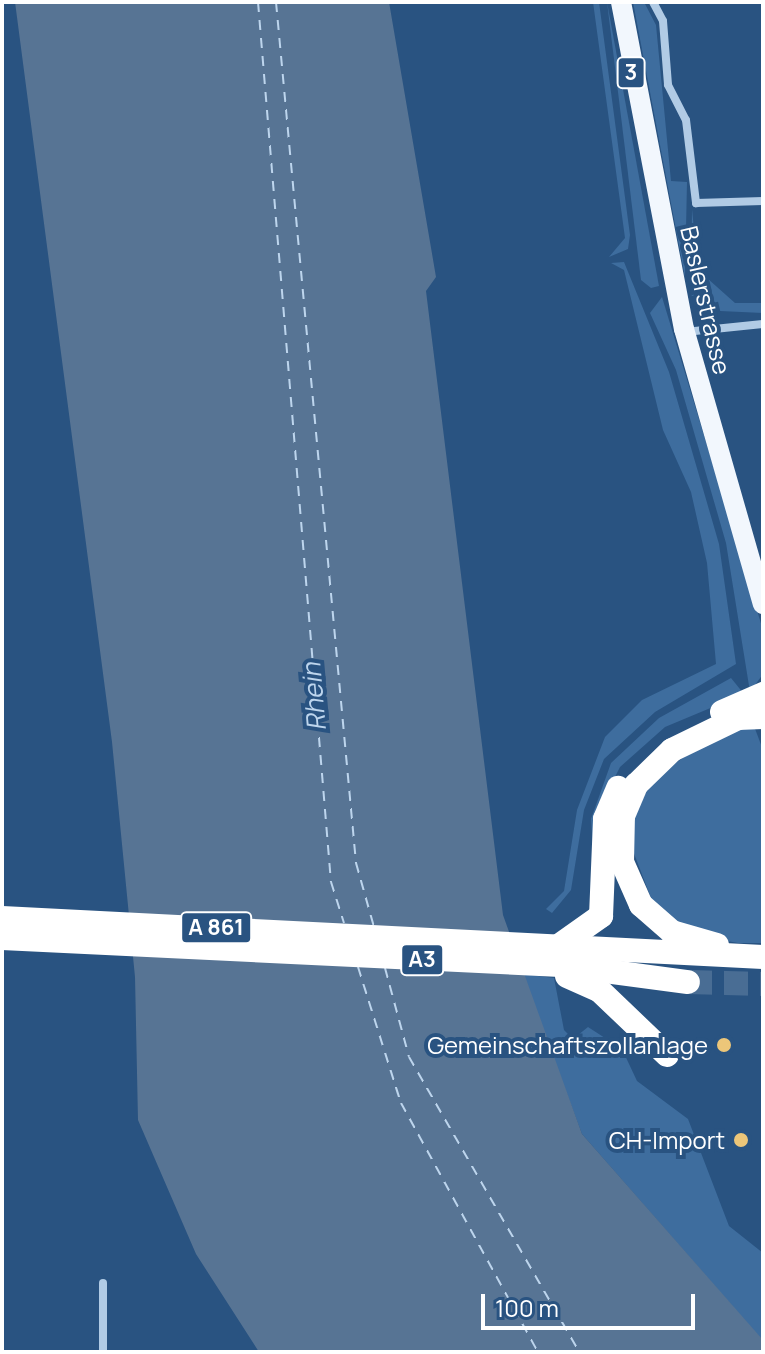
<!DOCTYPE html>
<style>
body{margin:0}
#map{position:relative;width:765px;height:1354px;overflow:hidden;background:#295381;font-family:Manrope,sans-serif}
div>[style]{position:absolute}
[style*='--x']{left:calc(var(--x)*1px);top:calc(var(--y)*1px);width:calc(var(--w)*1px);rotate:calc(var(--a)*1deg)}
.green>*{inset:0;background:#3e6d9e}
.water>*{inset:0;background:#577494}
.ferry>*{height:2px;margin-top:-1px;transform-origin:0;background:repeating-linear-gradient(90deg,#bdd5ed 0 10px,transparent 0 18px)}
.motorway-tunnel>*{height:24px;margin-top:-12px;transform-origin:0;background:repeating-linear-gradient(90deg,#496d94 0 24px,transparent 0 36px)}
.minor>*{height:8px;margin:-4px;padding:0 4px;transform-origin:4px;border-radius:4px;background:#b1cbe5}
.primary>*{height:20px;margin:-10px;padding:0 10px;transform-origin:10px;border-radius:10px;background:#f2f7fd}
.motorway>*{height:24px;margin:-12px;padding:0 12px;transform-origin:12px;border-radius:12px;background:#fff}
.dots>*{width:22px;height:22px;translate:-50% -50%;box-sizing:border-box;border:4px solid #295381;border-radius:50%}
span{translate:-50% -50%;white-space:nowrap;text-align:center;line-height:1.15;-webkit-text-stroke:8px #295381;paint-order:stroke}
.shield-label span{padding:2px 6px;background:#295381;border:2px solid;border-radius:6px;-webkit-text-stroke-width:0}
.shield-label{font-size:22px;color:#fff;font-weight:700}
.street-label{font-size:24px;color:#fff}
.poi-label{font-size:24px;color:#fff}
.right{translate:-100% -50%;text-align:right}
.water-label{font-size:26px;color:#bdd5ed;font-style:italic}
.frame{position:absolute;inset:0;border:4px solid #fff;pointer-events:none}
.scale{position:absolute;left:481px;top:1294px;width:214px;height:36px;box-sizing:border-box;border:4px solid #fff;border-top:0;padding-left:10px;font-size:24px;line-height:28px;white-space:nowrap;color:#fff;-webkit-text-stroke:6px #295381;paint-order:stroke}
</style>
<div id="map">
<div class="green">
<div style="clip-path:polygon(593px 2px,599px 2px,630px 235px,628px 249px,609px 257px,625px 238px)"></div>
<div style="clip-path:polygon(607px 2px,659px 286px,651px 288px,641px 280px)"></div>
<div style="clip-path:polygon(633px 2px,644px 2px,656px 25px,671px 181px,687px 182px,685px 277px)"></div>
<div style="clip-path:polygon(692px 209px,698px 270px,735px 303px,763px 303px,763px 313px,720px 311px,691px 295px)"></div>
<div style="clip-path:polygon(624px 262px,669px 372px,719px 544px,736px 664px,655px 712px,604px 759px,584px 810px,571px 890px,552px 913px,546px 909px,564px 891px,577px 810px,605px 737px,642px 700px,716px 664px,707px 563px,691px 492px,663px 430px,624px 270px,611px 263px)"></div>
<div style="clip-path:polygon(662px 297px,763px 630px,763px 674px,750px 692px,726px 543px,676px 370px,650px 313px)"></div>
<div style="clip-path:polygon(731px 678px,744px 694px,665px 727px,620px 767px,607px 793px,596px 889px,591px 819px,611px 763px,659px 718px)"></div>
<div style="clip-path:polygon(754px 726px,763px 750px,763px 943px,738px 943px,700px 936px,654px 906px,630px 843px,635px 812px,655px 777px,718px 734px)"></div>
<div style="clip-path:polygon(522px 974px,554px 978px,564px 1030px,573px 1039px,588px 1027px,622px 1049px,637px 1081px,688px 1119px,729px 1226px,763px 1253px,763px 1341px,582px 1134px)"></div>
</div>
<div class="water">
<div style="clip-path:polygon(15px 2px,389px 2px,436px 277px,426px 291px,503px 915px,582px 1134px,763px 1340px,763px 1352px,259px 1352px,196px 1254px,138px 1120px,135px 977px,112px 742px)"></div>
</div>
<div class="ferry">
<div style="--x:258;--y:2;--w:883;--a:85.26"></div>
<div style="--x:331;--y:882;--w:43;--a:72.4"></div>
<div style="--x:276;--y:2;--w:865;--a:84.69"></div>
<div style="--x:356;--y:863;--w:66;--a:74.3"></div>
<div style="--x:358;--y:967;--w:143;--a:72.5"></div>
<div style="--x:401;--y:1103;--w:284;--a:61.2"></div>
<div style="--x:385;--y:968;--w:92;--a:74.9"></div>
<div style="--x:409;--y:1057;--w:340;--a:60"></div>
</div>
<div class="motorway-tunnel">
<div style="--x:688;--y:982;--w:75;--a:1.5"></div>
</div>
<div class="minor">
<div style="--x:653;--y:2;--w:21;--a:62"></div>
<div style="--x:663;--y:21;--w:64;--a:85.5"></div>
<div style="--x:668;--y:85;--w:39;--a:63"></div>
<div style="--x:686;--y:120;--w:84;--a:83.1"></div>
<div style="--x:696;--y:203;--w:67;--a:-1.7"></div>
<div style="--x:685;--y:332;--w:78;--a:-5.9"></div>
<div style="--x:103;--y:1352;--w:69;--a:-90"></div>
</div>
<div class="primary">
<div style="--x:621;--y:2;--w:333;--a:79.1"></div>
<div style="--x:684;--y:329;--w:286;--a:74"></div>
</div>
<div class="motorway">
<div style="--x:722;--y:712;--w:45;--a:-23.7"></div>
<div style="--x:2;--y:918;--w:762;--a:2.93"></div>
<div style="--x:2;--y:938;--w:559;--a:2.77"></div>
<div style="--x:560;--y:965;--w:129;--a:7.6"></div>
<div style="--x:717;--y:945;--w:47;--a:-163.9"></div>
<div style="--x:672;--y:932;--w:41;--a:-138.9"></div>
<div style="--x:641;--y:905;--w:47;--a:-113.8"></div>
<div style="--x:622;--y:862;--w:46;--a:-88.8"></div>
<div style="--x:623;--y:816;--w:34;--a:-67"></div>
<div style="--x:636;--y:785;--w:50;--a:-44.2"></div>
<div style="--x:672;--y:750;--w:73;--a:-25.9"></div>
<div style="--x:738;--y:718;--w:25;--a:-2"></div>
<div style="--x:557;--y:947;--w:54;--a:-35.2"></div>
<div style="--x:601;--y:916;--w:97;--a:-87.6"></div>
<div style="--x:605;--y:819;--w:34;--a:-67"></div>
<div style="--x:567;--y:976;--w:35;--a:24"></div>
<div style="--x:599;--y:990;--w:94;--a:43.7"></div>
</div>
<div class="dots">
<div style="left:724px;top:1045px;background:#ecc679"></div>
<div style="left:741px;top:1140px;background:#ecc679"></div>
</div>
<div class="shield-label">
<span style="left:631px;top:73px">3</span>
<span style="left:216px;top:928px">A 861</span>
<span style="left:422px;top:960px">A3</span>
</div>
<div class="street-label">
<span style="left:706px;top:300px;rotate:77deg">Baslerstrasse</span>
</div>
<div class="poi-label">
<span class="right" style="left:708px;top:1045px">Gemeinschaftszollanlage</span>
<span class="right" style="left:725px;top:1140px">CH-Import</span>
</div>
<div class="water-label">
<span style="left:314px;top:697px;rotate:-95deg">Rhein</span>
</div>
<div class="frame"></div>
<div class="scale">100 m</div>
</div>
